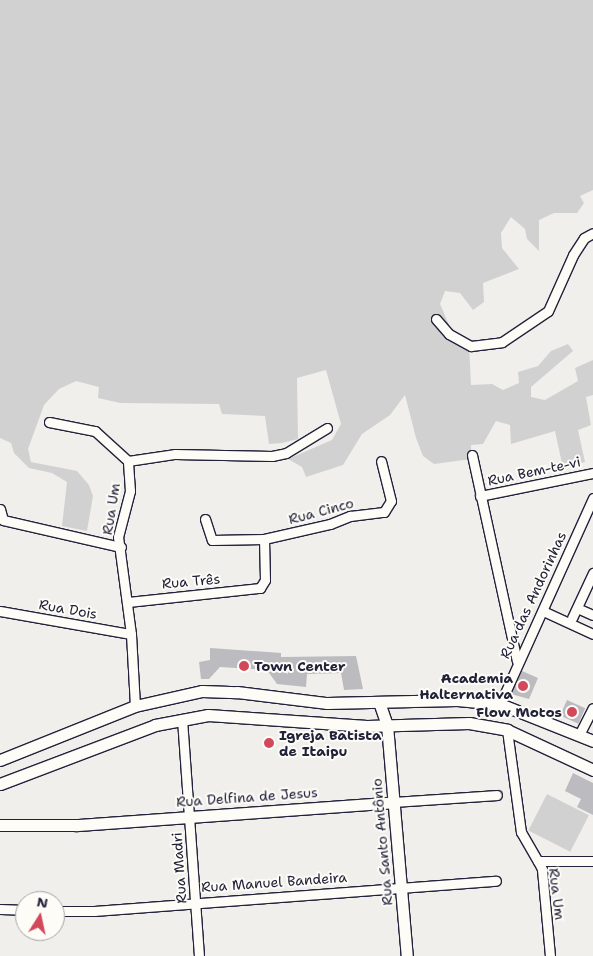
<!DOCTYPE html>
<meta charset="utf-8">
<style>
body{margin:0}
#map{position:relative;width:593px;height:956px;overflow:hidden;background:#f0efec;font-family:"Shantell Sans",sans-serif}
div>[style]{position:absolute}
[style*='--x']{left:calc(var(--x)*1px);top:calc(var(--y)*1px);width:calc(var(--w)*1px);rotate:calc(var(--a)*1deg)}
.green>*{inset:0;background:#d2d1d1;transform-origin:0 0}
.building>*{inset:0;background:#bcbcc0;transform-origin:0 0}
.roads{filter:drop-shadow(1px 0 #22223b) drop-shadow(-1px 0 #22223b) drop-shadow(0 1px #22223b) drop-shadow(0 -1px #22223b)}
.street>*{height:9px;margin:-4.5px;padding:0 4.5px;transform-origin:4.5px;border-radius:4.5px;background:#fdfcf7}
.secondary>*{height:11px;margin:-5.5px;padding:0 5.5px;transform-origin:5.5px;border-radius:5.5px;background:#fdfcf7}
.dots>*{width:14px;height:14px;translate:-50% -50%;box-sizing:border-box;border:2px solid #fdfcf7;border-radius:50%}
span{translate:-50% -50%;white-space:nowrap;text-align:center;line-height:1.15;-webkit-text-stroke:4px #fdfcf7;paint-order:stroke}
.street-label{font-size:14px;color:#22223b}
.poi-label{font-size:14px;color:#22223b;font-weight:700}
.left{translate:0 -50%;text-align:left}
.right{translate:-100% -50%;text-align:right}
.north{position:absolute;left:15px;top:891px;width:50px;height:50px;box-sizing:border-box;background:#fdfcf7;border:1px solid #a5a5ac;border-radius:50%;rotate:10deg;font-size:14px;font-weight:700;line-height:20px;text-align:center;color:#22223b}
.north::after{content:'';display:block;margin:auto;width:18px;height:22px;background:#d1495b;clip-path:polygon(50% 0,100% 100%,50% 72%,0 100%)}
</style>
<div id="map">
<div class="green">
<div style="clip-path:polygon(0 0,593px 0,593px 190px,580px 196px,584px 203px,577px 213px,554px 213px,539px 220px,539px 251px,527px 239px,525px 229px,511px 217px,501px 233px,502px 248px,519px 269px,483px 283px,484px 302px,473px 310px,460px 293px,445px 291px,440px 304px,450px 327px,469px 345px,471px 385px,492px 384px,503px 390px,519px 383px,518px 372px,538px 366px,551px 351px,568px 344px,573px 351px,531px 387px,531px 397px,545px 400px,578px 381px,575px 368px,593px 360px,593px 395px,586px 397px,591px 425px,578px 430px,585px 462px,563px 468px,555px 431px,511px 444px,510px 425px,496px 421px,483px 444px,471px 445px,471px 459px,434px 464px,423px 456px,416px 438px,405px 395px,390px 415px,362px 434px,343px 465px,306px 477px,302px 467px,288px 459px,332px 440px,341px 424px,326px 370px,297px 378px,298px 439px,282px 443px,269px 444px,265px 416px,222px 414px,219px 404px,120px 403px,98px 398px,99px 387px,76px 381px,59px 389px,44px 405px,28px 449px,31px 462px,77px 471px,89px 485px,93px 496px,87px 531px,62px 526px,67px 482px,52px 473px,29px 468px,14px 453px,11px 443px,0 438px)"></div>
<div style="left:547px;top:794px;width:47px;height:41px;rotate:27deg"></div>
</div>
<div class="building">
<div style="clip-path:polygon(210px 648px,281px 653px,281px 657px,356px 656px,363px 689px,344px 690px,341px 673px,307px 674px,306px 687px,277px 684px,267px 670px,220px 667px,209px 679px,201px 679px,199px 662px,210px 660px)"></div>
<div style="clip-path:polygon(522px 671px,538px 678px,529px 699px,511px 694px)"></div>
<div style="left:567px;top:700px;width:20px;height:17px;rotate:24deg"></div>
<div style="clip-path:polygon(573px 773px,593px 783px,593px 815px,577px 807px,581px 799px,565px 791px)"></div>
</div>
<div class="roads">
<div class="street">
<div style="--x:436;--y:319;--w:20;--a:49"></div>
<div style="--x:449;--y:334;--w:25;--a:29"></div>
<div style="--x:471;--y:346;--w:31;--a:-7"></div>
<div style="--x:502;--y:342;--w:55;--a:-34"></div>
<div style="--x:548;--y:311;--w:61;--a:-65.9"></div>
<div style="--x:573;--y:255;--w:20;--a:-57"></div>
<div style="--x:584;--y:238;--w:10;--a:-29"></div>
<div style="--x:49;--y:422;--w:47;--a:11.1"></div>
<div style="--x:95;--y:431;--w:45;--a:42.3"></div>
<div style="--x:472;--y:455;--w:211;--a:77.7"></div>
<div style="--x:480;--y:496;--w:115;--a:-11.5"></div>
<div style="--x:0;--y:509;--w:11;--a:75"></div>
<div style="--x:3;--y:520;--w:121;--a:12.9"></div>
<div style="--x:205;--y:519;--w:22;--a:72"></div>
<div style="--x:212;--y:540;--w:52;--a:-1.1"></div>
<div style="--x:264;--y:539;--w:68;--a:-12.8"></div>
<div style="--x:330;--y:524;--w:22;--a:-22"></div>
<div style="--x:350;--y:516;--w:34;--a:-7"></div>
<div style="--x:384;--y:512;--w:13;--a:-58"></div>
<div style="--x:391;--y:501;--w:41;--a:-104"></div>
<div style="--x:128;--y:602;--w:133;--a:-6.1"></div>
<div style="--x:260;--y:588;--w:9;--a:-58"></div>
<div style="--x:265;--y:580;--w:41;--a:-91.4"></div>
<div style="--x:577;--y:608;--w:17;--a:24"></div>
<div style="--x:0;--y:611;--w:133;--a:10"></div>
<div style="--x:543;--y:611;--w:55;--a:24.7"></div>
<div style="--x:572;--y:618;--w:50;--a:-65"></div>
<div style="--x:500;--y:704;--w:226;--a:-65.7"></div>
<div style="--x:135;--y:706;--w:72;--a:-93.2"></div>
<div style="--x:131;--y:634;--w:98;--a:-97.6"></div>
<div style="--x:118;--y:537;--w:48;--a:-75.4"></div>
<div style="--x:130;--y:491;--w:30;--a:-94"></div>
<div style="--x:128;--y:461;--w:48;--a:-8.5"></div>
<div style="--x:175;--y:454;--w:97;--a:1.2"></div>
<div style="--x:272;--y:456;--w:14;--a:-12"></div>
<div style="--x:286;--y:453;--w:48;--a:-31.4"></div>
<div style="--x:182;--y:719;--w:238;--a:85.9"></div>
<div style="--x:507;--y:730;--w:103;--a:82.2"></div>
<div style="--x:521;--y:832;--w:34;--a:60"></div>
<div style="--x:579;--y:735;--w:30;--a:-63"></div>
<div style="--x:394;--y:802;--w:103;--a:-3.9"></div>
<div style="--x:0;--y:909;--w:25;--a:2"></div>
<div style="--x:55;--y:911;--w:39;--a:0"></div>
<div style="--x:94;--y:911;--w:403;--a:-4.3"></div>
<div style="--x:550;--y:956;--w:87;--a:-95.3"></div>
<div style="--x:542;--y:869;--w:9;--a:-117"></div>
<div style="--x:538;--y:861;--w:55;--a:0"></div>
</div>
<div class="secondary">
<div style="--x:379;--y:702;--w:24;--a:71"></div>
<div style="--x:387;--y:725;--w:232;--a:85.1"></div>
<div style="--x:0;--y:760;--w:145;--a:-21.8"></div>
<div style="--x:135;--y:706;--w:69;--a:-12.6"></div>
<div style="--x:202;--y:691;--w:35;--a:2"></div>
<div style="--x:237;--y:692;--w:91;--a:7"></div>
<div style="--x:327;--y:703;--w:130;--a:-1.3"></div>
<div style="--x:457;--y:700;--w:43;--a:5.3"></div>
<div style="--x:500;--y:704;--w:100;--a:21.7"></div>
<div style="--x:0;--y:784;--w:166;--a:-20.8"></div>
<div style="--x:155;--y:725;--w:54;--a:-10.7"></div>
<div style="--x:208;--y:715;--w:159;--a:4"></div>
<div style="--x:367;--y:726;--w:102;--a:-1.7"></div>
<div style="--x:469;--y:723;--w:39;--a:10"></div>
<div style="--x:507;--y:730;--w:95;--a:24.9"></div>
<div style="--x:0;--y:825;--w:77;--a:0"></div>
<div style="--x:77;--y:825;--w:318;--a:-4.1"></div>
</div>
</div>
<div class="dots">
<div style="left:244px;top:666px;background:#d1495b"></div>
<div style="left:523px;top:686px;background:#d1495b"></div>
<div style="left:572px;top:712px;background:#d1495b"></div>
<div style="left:269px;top:743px;background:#d1495b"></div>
</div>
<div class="street-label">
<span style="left:534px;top:471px;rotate:-12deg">Rua Bem-te-vi</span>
<span style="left:111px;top:509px;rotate:-81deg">Rua Um</span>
<span style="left:321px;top:511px;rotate:-15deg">Rua Cinco</span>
<span style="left:191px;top:581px;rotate:-5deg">Rua Três</span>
<span style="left:533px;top:595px;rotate:-65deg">Rua das Andorinhas</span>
<span style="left:68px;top:609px;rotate:10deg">Rua Dois</span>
<span style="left:247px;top:797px;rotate:-4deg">Rua Delfina de Jesus</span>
<span style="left:382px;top:842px;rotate:-95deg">Rua Santo Antônio</span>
<span style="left:179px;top:868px;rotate:-94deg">Rua Madri</span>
<span style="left:274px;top:882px;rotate:-4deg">Rua Manuel Bandeira</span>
<span style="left:557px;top:894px;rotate:83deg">Rua Um</span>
</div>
<div class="poi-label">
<span class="left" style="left:254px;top:666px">Town Center</span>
<span class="right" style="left:513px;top:686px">Academia<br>Halternativa</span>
<span class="right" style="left:562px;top:712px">Flow Motos</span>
<span class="left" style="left:279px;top:743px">Igreja Batista<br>de Itaipu</span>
</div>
<div class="north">N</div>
</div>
